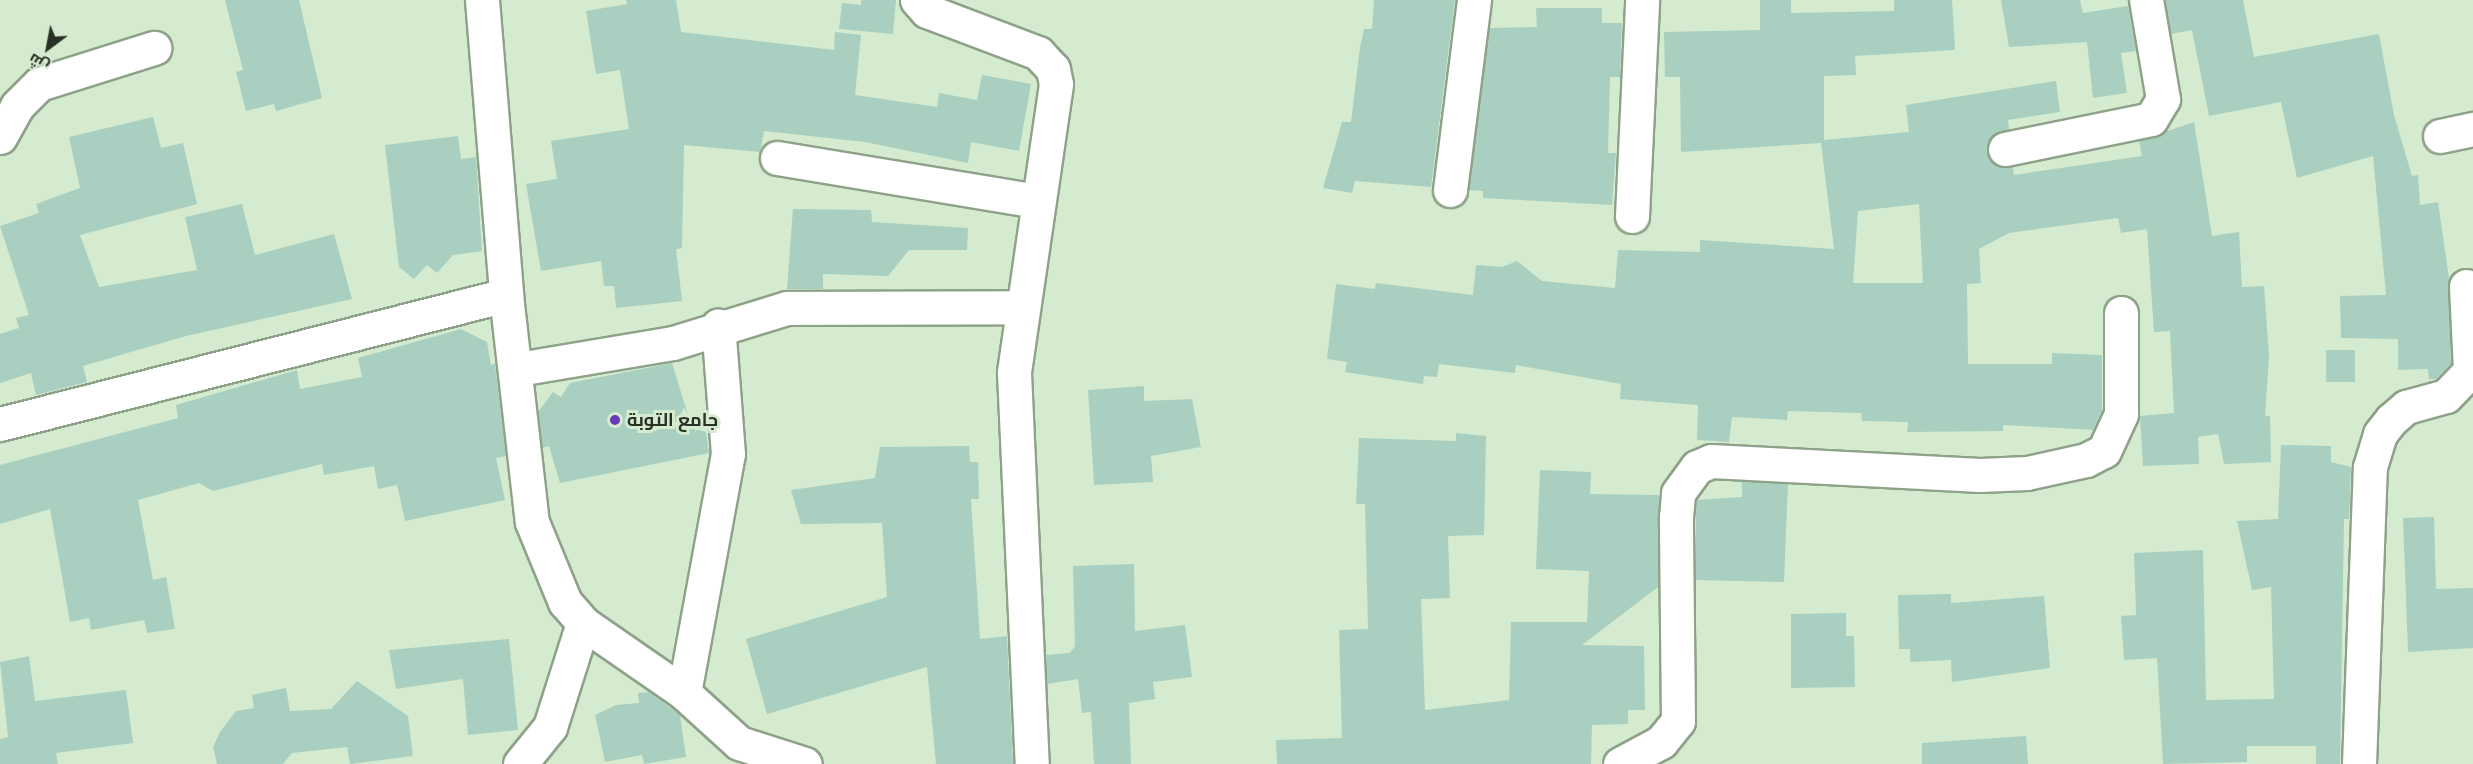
<!DOCTYPE html>
<meta charset="utf-8">
<style>
body{margin:0}
#map{position:relative;width:2473px;height:764px;overflow:hidden;background:#d5ebcf;font-family:"IBM Plex Serif",Cairo,serif}
div>[style]{position:absolute}
[style*='--x']{left:calc(var(--x)*1px);top:calc(var(--y)*1px);width:calc(var(--w)*1px);rotate:calc(var(--a)*1deg)}
.building>*{inset:0;background:#a9cfc0;transform-origin:0 0}
.roads{filter:drop-shadow(2px 0 #8da288) drop-shadow(-2px 0 #8da288) drop-shadow(0 2px #8da288) drop-shadow(0 -2px #8da288)}
.minor>*{height:33px;margin:-16.5px;padding:0 16.5px;transform-origin:16.5px;border-radius:16.5px;background:#fff}
.dots>*{width:16px;height:16px;translate:-50% -50%;box-sizing:border-box;border:3px solid #d5ebcf;border-radius:50%}
span{translate:-50% -50%;white-space:nowrap;text-align:center;line-height:1.15;-webkit-text-stroke:6px #d5ebcf;paint-order:stroke}
.poi-label{font-size:18px;color:#293126;font-weight:700}
.left{translate:0 -50%;text-align:left}
.north{position:absolute;left:18px;top:18px;width:60px;height:60px;-webkit-text-stroke:4px #d5ebcf;paint-order:stroke;rotate:212deg;font-size:16px;font-weight:700;line-height:24px;text-align:center;color:#293126}
.north::after{content:'';display:block;margin:auto;width:21px;height:27px;background:#293126;clip-path:polygon(50% 0,100% 100%,50% 72%,0 100%)}
</style>
<div id="map">
<div class="building">
<div style="clip-path:polygon(225px 0,299px 0,322px 98px,276px 111px,274px 104px,246px 111px,236px 72px,243px 70px)"></div>
<div style="clip-path:polygon(626px 0,676px 0,681px 32px,834px 50px,835px 32px,861px 35px,855px 95px,937px 107px,939px 93px,977px 100px,982px 75px,1031px 84px,1019px 151px,971px 142px,968px 163px,865px 142px,764px 131px,760px 152px,684px 145px,682px 248px,676px 249px,682px 301px,616px 308px,614px 286px,604px 286px,601px 261px,541px 271px,526px 184px,557px 179px,551px 141px,629px 129px,620px 70px,596px 74px,586px 11px,627px 4px)"></div>
<div style="clip-path:polygon(861px 0,896px 0,893px 34px,839px 29px,842px 3px,861px 5px)"></div>
<div style="clip-path:polygon(1374px 0,1455px 0,1431px 187px,1355px 181px,1352px 193px,1323px 188px,1342px 122px,1351px 122px,1360px 47px,1364px 29px,1372px 29px)"></div>
<div style="clip-path:polygon(evenodd,1760px 0,1791px 0,1791px 13px,1894px 11px,1894px 0,1952px 0,1955px 50px,1855px 56px,1856px 75px,1824px 76px,1824px 140px,1909px 132px,1906px 105px,2056px 81px,2060px 112px,2008px 120px,2009px 129px,1987px 143px,1991px 162px,2013px 167px,2014px 175px,2142px 156px,2139px 141px,2194px 122px,2212px 236px,2239px 232px,2242px 287px,2264px 286px,2269px 356px,2265px 416px,2270px 416px,2271px 462px,2224px 464px,2218px 434px,2198px 437px,2199px 464px,2143px 466px,2140px 416px,2174px 413px,2170px 331px,2154px 332px,2147px 229px,2121px 233px,2118px 218px,2009px 233px,1979px 249px,1981px 283px,1967px 284px,1968px 364px,2052px 364px,2052px 353px,2102px 355px,2102px 410px,2093px 430px,2003px 425px,2003px 431px,1907px 432px,1908px 422px,1862px 421px,1861px 413px,1788px 411px,1787px 420px,1732px 417px,1729px 442px,1697px 440px,1698px 405px,1620px 399px,1621px 384px,1516px 365px,1515px 373px,1439px 364px,1437px 377px,1424px 376px,1423px 384px,1345px 372px,1347px 362px,1327px 359px,1336px 284px,1375px 289px,1376px 283px,1473px 295px,1476px 265px,1502px 267px,1517px 261px,1542px 281px,1615px 288px,1618px 250px,1700px 252px,1700px 240px,1834px 249px,1821px 143px,1681px 152px,1680px 77px,1665px 77px,1664px 32px,1760px 30px,1760px 0,1919px 204px,1923px 283px,1853px 283px,1858px 211px,1919px 204px)"></div>
<div style="clip-path:polygon(2001px 0,2080px 0,2083px 13px,2128px 6px,2136px 51px,2121px 53px,2127px 93px,2093px 98px,2087px 42px,2009px 47px)"></div>
<div style="clip-path:polygon(2165px 0,2243px 0,2254px 57px,2379px 34px,2394px 115px,2412px 176px,2418px 175px,2420px 205px,2438px 202px,2449px 278px,2451px 364px,2436px 379px,2429px 379px,2428px 369px,2398px 370px,2398px 339px,2341px 338px,2340px 296px,2386px 295px,2373px 156px,2297px 178px,2281px 102px,2209px 116px,2192px 30px,2171px 34px)"></div>
<div style="clip-path:polygon(1536px 8px,1602px 8px,1602px 23px,1622px 23px,1620px 77px,1610px 77px,1608px 153px,1616px 153px,1612px 205px,1483px 198px,1483px 191px,1469px 190px,1489px 28px,1537px 27px)"></div>
<div style="clip-path:polygon(153px 117px,161px 148px,183px 143px,197px 204px,80px 235px,99px 287px,197px 270px,185px 217px,242px 204px,255px 255px,334px 234px,352px 299px,186px 336px,83px 366px,87px 382px,36px 395px,31px 373px,0 383px,0 334px,19px 328px,16px 318px,29px 315px,0 226px,39px 213px,36px 204px,80px 188px,69px 137px)"></div>
<div style="clip-path:polygon(458px 136px,461px 159px,476px 157px,482px 251px,453px 255px,437px 273px,427px 265px,414px 279px,399px 267px,385px 145px)"></div>
<div style="clip-path:polygon(793px 209px,871px 210px,872px 222px,968px 228px,967px 250px,909px 250px,888px 276px,823px 274px,823px 289px,787px 289px)"></div>
<div style="clip-path:polygon(461px 329px,487px 342px,491px 365px,495px 364px,506px 456px,496px 458px,505px 500px,405px 521px,397px 485px,378px 489px,374px 466px,324px 475px,322px 464px,213px 491px,199px 483px,138px 500px,153px 580px,166px 577px,175px 629px,147px 633px,144px 620px,91px 630px,89px 618px,70px 622px,50px 509px,0 524px,0 465px,178px 418px,176px 405px,297px 370px,300px 389px,362px 377px,358px 358px)"></div>
<div style="left:2326px;top:350px;width:29px;height:32px"></div>
<div style="clip-path:polygon(672px 363px,692px 428px,706px 432px,709px 453px,560px 483px,549px 446px,542px 448px,538px 412px,553px 392px,561px 397px,570px 383px)"></div>
<div style="clip-path:polygon(1144px 386px,1144px 401px,1192px 399px,1201px 447px,1151px 456px,1153px 482px,1094px 485px,1088px 390px)"></div>
<div style="clip-path:polygon(1456px 433px,1486px 436px,1484px 535px,1448px 536px,1450px 598px,1421px 599px,1425px 710px,1509px 700px,1511px 622px,1587px 622px,1589px 571px,1536px 569px,1540px 470px,1591px 472px,1590px 494px,1659px 495px,1658px 587px,1582px 645px,1644px 646px,1645px 710px,1628px 710px,1628px 724px,1592px 725px,1591px 764px,1277px 764px,1276px 740px,1342px 738px,1339px 630px,1368px 629px,1365px 504px,1356px 504px,1359px 438px,1456px 441px)"></div>
<div style="clip-path:polygon(2281px 445px,2331px 446px,2331px 462px,2351px 467px,2349px 519px,2344px 519px,2340px 764px,2316px 764px,2316px 746px,2247px 746px,2247px 762px,2163px 764px,2157px 658px,2124px 660px,2121px 616px,2136px 615px,2134px 553px,2203px 550px,2206px 700px,2274px 699px,2271px 587px,2252px 590px,2237px 521px,2278px 519px)"></div>
<div style="clip-path:polygon(969px 446px,970px 462px,978px 462px,979px 499px,971px 499px,980px 639px,1007px 636px,1013px 764px,936px 764px,927px 667px,767px 714px,746px 639px,887px 597px,882px 523px,801px 524px,791px 490px,875px 478px,880px 447px)"></div>
<div style="clip-path:polygon(1742px 481px,1788px 484px,1784px 582px,1695px 580px,1696px 500px,1742px 497px)"></div>
<div style="clip-path:polygon(2434px 517px,2436px 589px,2473px 588px,2473px 648px,2408px 652px,2403px 518px)"></div>
<div style="clip-path:polygon(1134px 564px,1135px 631px,1185px 625px,1192px 677px,1153px 682px,1155px 699px,1129px 703px,1131px 764px,1094px 764px,1091px 712px,1082px 713px,1078px 679px,1047px 684px,1046px 655px,1070px 653px,1075px 646px,1073px 566px)"></div>
<div style="clip-path:polygon(1951px 594px,1951px 603px,2044px 596px,2050px 668px,1952px 682px,1951px 660px,1910px 662px,1910px 649px,1899px 649px,1898px 595px)"></div>
<div style="clip-path:polygon(1846px 613px,1846px 636px,1854px 636px,1855px 687px,1791px 688px,1791px 614px)"></div>
<div style="clip-path:polygon(509px 639px,518px 730px,468px 735px,463px 679px,396px 689px,389px 650px)"></div>
<div style="clip-path:polygon(29px 656px,35px 701px,126px 690px,133px 743px,56px 753px,58px 764px,0 764px,0 739px,8px 737px,0 662px)"></div>
<div style="clip-path:polygon(357px 681px,408px 716px,413px 756px,350px 764px,347px 747px,292px 753px,283px 764px,217px 764px,213px 747px,220px 732px,236px 711px,254px 708px,252px 695px,286px 688px,290px 711px,331px 709px)"></div>
<div style="clip-path:polygon(649px 692px,680px 715px,686px 757px,644px 764px,642px 755px,605px 762px,595px 715px,616px 705px,639px 703px,638px 693px)"></div>
<div style="clip-path:polygon(2026px 736px,2028px 764px,1922px 764px,1922px 743px)"></div>
</div>
<div class="roads">
<div class="minor">
<div style="--x:482;--y:0;--w:296;--a:85.3"></div>
<div style="--x:917;--y:0;--w:15;--a:48"></div>
<div style="--x:927;--y:11;--w:119;--a:20.7"></div>
<div style="--x:1038;--y:53;--w:22;--a:47"></div>
<div style="--x:1053;--y:69;--w:15;--a:79"></div>
<div style="--x:1056;--y:84;--w:292;--a:98.3"></div>
<div style="--x:1014;--y:373;--w:391;--a:87.4"></div>
<div style="--x:2440;--y:136;--w:34;--a:-12"></div>
<div style="--x:0;--y:137;--w:35;--a:-61"></div>
<div style="--x:17;--y:106;--w:31;--a:-45"></div>
<div style="--x:39;--y:84;--w:121;--a:-17.4"></div>
<div style="--x:2005;--y:149;--w:149;--a:-11.6"></div>
<div style="--x:2151;--y:119;--w:23;--a:-59"></div>
<div style="--x:2163;--y:99;--w:100;--a:-99.7"></div>
<div style="--x:777;--y:158;--w:263;--a:9.4"></div>
<div style="--x:1450;--y:190;--w:192;--a:-82.8"></div>
<div style="--x:1632;--y:216;--w:216;--a:-87.3"></div>
<div style="--x:518;--y:369;--w:157;--a:-9.5"></div>
<div style="--x:673;--y:343;--w:119;--a:-17.1"></div>
<div style="--x:787;--y:308;--w:233;--a:-0.2"></div>
<div style="--x:0;--y:424;--w:522;--a:-14.3"></div>
<div style="--x:506;--y:295;--w:228;--a:83.5"></div>
<div style="--x:532;--y:522;--w:87;--a:67.6"></div>
<div style="--x:565;--y:602;--w:28;--a:49"></div>
<div style="--x:583;--y:623;--w:123;--a:34.7"></div>
<div style="--x:684;--y:693;--w:74;--a:42.3"></div>
<div style="--x:739;--y:743;--w:69;--a:17.7"></div>
<div style="--x:684;--y:693;--w:243;--a:-79.6"></div>
<div style="--x:728;--y:454;--w:129;--a:-94.4"></div>
<div style="--x:520;--y:764;--w:48;--a:-51"></div>
<div style="--x:550;--y:727;--w:109;--a:-72.4"></div>
<div style="--x:1620;--y:764;--w:47;--a:-28.2"></div>
<div style="--x:1661;--y:742;--w:27;--a:-51"></div>
<div style="--x:1678;--y:721;--w:204;--a:-90.6"></div>
<div style="--x:1676;--y:517;--w:24;--a:-85"></div>
<div style="--x:1678;--y:493;--w:32;--a:-54"></div>
<div style="--x:1697;--y:467;--w:15;--a:-23"></div>
<div style="--x:1711;--y:461;--w:269;--a:3"></div>
<div style="--x:1980;--y:475;--w:47;--a:-2.4"></div>
<div style="--x:2027;--y:473;--w:60;--a:-12.4"></div>
<div style="--x:2086;--y:460;--w:20;--a:-27"></div>
<div style="--x:2104;--y:451;--w:41;--a:-65.3"></div>
<div style="--x:2121;--y:414;--w:101;--a:-90"></div>
<div style="--x:2359;--y:764;--w:297;--a:-87.9"></div>
<div style="--x:2370;--y:467;--w:34;--a:-73"></div>
<div style="--x:2380;--y:434;--w:18;--a:-52"></div>
<div style="--x:2391;--y:420;--w:20;--a:-41"></div>
<div style="--x:2406;--y:407;--w:41;--a:-15.4"></div>
<div style="--x:2446;--y:396;--w:35;--a:-46"></div>
<div style="--x:2470;--y:371;--w:85;--a:-92.7"></div>
</div>
</div>
<div class="dots">
<div style="left:615px;top:420px;background:#663bb3"></div>
</div>
<div class="poi-label">
<span class="left" style="left:627px;top:420px">جامع التوبة</span>
</div>
<div class="north">ش</div>
</div>
